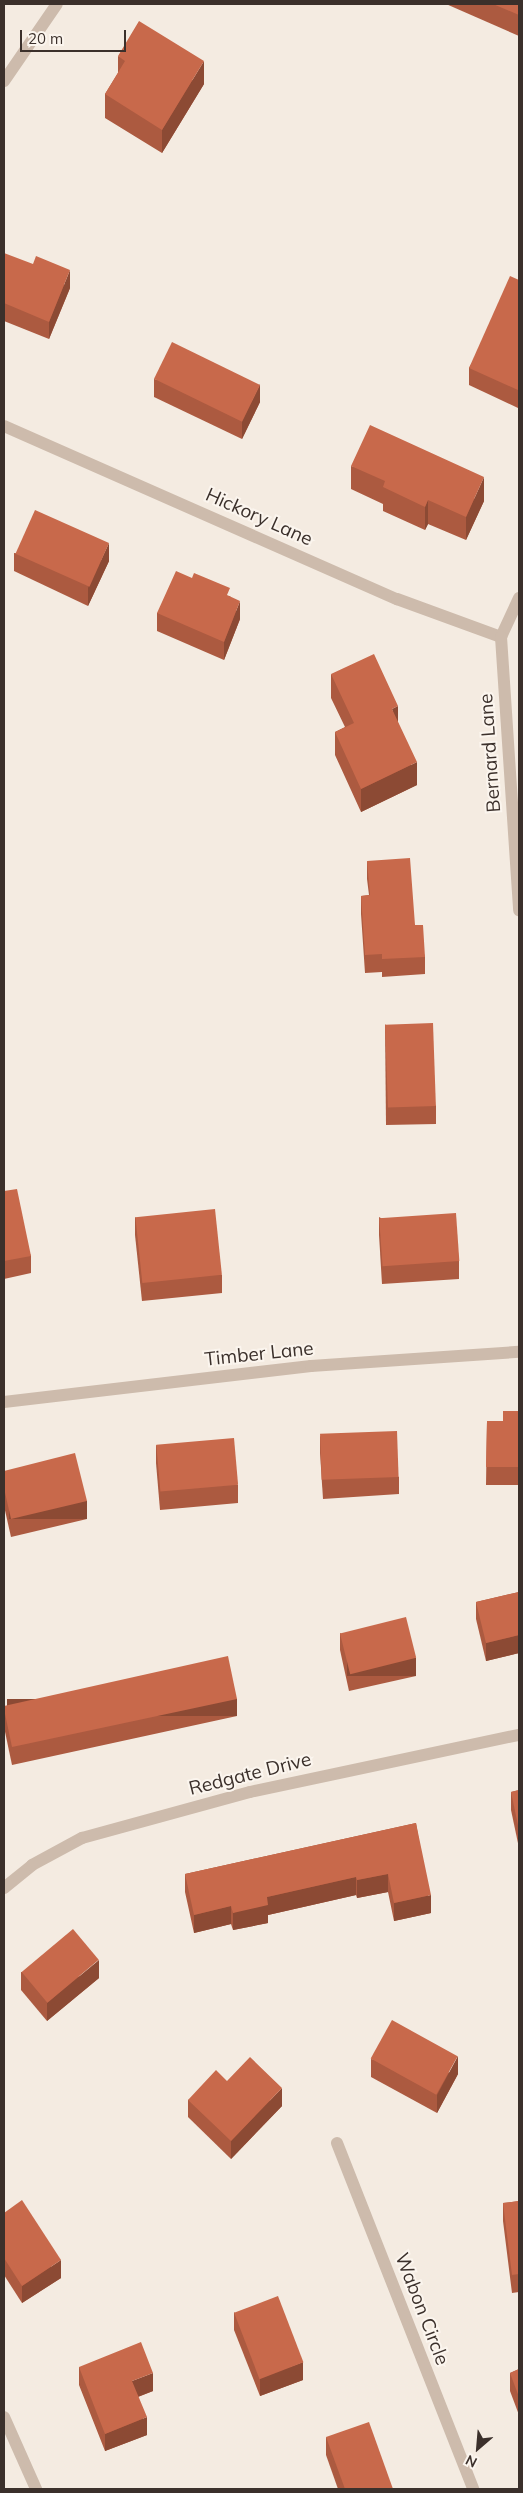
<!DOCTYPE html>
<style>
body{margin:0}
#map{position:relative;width:523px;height:2493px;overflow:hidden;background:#f4ebe1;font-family:Mulish,sans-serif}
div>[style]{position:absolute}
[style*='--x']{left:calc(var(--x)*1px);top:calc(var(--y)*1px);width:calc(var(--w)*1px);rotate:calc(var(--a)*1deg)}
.minor>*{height:12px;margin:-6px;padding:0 6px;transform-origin:6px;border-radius:6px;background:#cdbbac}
.wall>*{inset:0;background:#ac5a40}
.shaded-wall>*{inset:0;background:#8c4a34;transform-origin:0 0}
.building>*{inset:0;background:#c8694b;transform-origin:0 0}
span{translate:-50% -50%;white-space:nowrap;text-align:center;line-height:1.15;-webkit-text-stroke:4px #fbf5ee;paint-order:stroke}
.street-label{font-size:19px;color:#3b302b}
.frame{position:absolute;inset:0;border:5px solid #3b302b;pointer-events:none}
.north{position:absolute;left:453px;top:2423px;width:50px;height:50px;-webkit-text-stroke:4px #fbf5ee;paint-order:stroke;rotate:207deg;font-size:14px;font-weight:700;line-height:20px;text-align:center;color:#3b302b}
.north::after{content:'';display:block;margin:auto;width:18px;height:22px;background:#3b302b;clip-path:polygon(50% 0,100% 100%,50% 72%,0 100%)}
.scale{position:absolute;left:20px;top:30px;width:106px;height:22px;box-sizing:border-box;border:2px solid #3b302b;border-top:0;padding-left:6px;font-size:15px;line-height:18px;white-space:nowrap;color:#3b302b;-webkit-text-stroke:4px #fbf5ee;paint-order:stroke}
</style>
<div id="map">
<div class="minor">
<div style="--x:4;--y:81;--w:93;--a:-55.5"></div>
<div style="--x:4;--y:426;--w:429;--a:23.8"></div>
<div style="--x:397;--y:599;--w:111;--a:20.1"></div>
<div style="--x:519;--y:598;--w:43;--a:114.8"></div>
<div style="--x:501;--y:637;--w:274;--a:86.2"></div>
<div style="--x:4;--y:1402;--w:309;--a:-6.7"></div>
<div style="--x:311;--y:1366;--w:208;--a:-3.9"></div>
<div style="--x:4;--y:1888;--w:36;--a:-39"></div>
<div style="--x:32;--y:1865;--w:57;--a:-28.4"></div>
<div style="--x:82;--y:1838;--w:174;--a:-15.3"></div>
<div style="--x:250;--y:1792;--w:275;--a:-12"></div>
<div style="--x:337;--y:2143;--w:372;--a:68.5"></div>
<div style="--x:4;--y:2417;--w:79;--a:66"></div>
</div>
<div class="wall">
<div style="clip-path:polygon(446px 4px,519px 4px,519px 36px)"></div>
<div style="clip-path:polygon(118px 56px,204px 84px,162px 153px,105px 118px,105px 94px,118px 73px)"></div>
<div style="clip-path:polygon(4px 254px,70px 288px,49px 339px,4px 321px)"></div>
<div style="clip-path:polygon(519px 280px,519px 404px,518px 408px,469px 385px,469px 368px)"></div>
<div style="clip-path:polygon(154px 379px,260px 402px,242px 439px,154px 397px)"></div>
<div style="clip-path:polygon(351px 466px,484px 501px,466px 540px,428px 524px,425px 530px,383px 511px,383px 504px,351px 489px)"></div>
<div style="clip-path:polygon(14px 553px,109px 561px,88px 606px,14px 571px)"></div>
<div style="clip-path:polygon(230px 596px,240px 619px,224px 660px,157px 631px,157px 613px)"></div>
<div style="clip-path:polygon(331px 674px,398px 723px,417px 785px,361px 812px,335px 755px,335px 732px,345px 727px,331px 698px)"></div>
<div style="clip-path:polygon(367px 861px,415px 925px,425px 957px,425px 974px,382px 977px,382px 972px,365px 973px,361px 914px,361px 896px,369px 895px,367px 879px)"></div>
<div style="clip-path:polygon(385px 1024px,436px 1106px,436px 1124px,386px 1125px)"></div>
<div style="clip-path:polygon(4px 1191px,31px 1256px,31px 1273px,4px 1279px)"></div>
<div style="clip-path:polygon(135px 1217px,222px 1275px,222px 1293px,142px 1301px,135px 1235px)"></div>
<div style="clip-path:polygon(379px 1217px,459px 1261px,459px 1279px,382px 1284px,379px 1235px)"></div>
<div style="clip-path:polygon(519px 1411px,519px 1485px,486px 1485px,487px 1421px,503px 1421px)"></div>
<div style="clip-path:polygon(320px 1436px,399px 1477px,399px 1494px,323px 1499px,320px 1453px)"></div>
<div style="clip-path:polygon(156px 1445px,238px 1485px,238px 1503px,160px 1510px,156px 1463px)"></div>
<div style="clip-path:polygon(4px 1471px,87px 1519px,11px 1537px,4px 1506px)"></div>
<div style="clip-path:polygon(519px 1592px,519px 1653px,486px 1661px,476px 1619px,476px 1602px)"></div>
<div style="clip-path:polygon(340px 1633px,416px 1676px,349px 1691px,340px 1650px)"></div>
<div style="clip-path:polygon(4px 1706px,237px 1716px,12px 1765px,4px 1727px)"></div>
<div style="clip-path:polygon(519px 1790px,519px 1848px,511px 1810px,511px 1792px)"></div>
<div style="clip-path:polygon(416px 1823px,431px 1913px,394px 1921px,388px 1892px,357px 1898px,356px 1895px,268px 1915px,268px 1923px,233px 1930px,231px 1924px,194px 1933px,185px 1892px,185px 1874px)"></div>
<div style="clip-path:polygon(21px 1972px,99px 1978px,47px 2021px,21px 1990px)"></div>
<div style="clip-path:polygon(371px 2059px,458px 2074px,437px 2113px,371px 2077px)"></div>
<div style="clip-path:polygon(227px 2081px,282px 2106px,231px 2159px,188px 2117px,188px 2100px)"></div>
<div style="clip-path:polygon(519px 2201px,519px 2292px,512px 2293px,503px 2221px,503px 2203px)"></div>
<div style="clip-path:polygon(4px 2213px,61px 2278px,22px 2303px,4px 2275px)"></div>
<div style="clip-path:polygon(234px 2312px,303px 2380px,260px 2396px,234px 2330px)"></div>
<div style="clip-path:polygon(79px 2367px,153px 2391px,138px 2397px,147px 2435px,105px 2451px,79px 2385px)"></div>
<div style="clip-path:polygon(519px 2369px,519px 2415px,510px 2391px,510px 2373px)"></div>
<div style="clip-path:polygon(326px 2437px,393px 2489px,338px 2489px,326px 2455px)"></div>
</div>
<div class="shaded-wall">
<div style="clip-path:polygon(204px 61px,204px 84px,162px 153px,162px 130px)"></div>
<div style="clip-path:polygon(70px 270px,70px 288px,49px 339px,49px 322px)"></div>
<div style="clip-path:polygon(260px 384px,260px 402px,242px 439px,242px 421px)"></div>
<div style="clip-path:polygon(519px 387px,519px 404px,518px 408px,518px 390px)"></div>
<div style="clip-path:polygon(484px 477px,484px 501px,466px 540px,466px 517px)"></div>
<div style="clip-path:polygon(428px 500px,428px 524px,425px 530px,425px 507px)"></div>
<div style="clip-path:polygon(109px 543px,109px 561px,88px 606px,88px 588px)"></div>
<div style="clip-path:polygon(240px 601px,240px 619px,224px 660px,224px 642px)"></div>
<div style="clip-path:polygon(398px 706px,398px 729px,392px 709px)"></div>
<div style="clip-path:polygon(417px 762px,417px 785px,361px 812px,361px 789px)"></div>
<div style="left:87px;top:1501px;width:18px;height:78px;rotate:90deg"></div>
<div style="clip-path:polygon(519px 1635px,519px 1653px,486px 1661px,486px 1643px)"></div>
<div style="left:416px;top:1658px;width:18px;height:69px;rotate:90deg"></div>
<div style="left:237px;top:1699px;width:17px;height:230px;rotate:90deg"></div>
<div style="clip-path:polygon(388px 1874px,388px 1892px,357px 1898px,357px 1880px)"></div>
<div style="clip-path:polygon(356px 1877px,356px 1895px,268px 1915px,268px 1923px,233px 1930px,233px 1913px,267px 1897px)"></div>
<div style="clip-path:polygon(431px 1895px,431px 1913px,394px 1921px,394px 1903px)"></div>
<div style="clip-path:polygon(231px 1906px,231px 1924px,194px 1933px,194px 1915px)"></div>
<div style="clip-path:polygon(99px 1960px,99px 1978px,47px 2021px,47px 2003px)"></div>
<div style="clip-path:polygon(458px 2056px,458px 2074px,437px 2113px,437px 2095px)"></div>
<div style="clip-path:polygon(282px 2088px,282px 2106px,231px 2159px,231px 2141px)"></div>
<div style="clip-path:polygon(61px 2260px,61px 2278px,22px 2303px,22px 2286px)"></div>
<div style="clip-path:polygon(303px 2362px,303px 2380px,260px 2396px,260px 2378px)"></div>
<div style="clip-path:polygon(153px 2373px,153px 2391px,132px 2399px,132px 2381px)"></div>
<div style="clip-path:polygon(147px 2417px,147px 2435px,105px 2451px,105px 2434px)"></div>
</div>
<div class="building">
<div style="clip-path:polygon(493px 4px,519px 4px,519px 15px)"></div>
<div style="clip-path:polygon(139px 21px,204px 61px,162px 130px,105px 94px,125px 61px,118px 56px)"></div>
<div style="clip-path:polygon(4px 253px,33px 264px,36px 256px,70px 270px,49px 322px,4px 303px)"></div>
<div style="clip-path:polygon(510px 276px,519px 280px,519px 387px,518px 390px,469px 368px)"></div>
<div style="left:172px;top:342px;width:98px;height:41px;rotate:26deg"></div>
<div style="clip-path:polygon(370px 425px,484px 477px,466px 517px,428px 500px,425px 507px,383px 487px,385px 481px,351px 466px)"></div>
<div style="left:35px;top:510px;width:81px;height:48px;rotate:24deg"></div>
<div style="clip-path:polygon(176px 571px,192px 578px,194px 573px,230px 588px,227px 595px,240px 601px,224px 642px,157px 613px)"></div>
<div style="clip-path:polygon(374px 654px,398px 706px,392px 709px,417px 762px,361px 789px,335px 732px,354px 723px,331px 674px)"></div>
<div style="clip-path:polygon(410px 858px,415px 925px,423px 925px,425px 957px,382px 959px,382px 954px,365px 955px,361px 896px,370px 895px,367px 861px)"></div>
<div style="left:433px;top:1023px;width:83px;height:48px;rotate:88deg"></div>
<div style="clip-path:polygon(17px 1189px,31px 1256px,4px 1261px,4px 1191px)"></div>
<div style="left:215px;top:1209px;width:66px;height:80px;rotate:84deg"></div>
<div style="left:456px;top:1213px;width:48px;height:77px;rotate:86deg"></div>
<div style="clip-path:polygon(503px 1411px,519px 1411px,519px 1467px,486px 1467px,487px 1421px,503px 1421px)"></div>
<div style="left:397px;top:1431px;width:46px;height:77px;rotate:88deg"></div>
<div style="left:234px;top:1438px;width:47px;height:78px;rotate:85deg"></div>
<div style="clip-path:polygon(75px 1453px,87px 1501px,11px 1519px,4px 1488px,4px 1471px)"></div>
<div style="clip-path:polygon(519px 1592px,519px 1635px,486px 1643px,476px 1602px)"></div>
<div style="left:406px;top:1617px;width:42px;height:68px;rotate:76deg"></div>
<div style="clip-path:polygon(228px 1656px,237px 1699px,12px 1747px,4px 1709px,4px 1706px)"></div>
<div style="clip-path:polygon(519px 1790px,519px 1830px,511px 1792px)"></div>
<div style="clip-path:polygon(416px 1823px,431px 1895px,394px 1903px,388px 1874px,357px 1880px,356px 1877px,267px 1897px,268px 1905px,233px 1913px,231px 1906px,194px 1915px,185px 1874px)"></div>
<div style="left:73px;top:1929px;width:40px;height:67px;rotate:50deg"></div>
<div style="left:392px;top:2020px;width:75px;height:44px;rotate:29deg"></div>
<div style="clip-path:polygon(250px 2057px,282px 2088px,231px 2141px,188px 2100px,216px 2070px,227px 2081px)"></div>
<div style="clip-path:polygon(22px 2200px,61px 2260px,22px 2286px,4px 2258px,4px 2213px)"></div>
<div style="clip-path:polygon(519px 2201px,519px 2274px,512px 2275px,503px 2203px)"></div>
<div style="left:278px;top:2296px;width:71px;height:47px;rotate:69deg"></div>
<div style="clip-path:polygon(141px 2342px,153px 2373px,132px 2381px,147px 2417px,105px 2434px,79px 2367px)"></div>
<div style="clip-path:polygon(519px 2369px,519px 2397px,510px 2373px)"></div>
<div style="clip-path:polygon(369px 2422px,393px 2489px,345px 2489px,326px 2437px)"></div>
</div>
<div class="street-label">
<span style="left:259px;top:517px;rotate:24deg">Hickory Lane</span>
<span style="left:490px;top:753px;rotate:-94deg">Bernard Lane</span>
<span style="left:259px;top:1354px;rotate:-6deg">Timber Lane</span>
<span style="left:250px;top:1774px;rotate:-14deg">Redgate Drive</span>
<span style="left:422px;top:2309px;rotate:69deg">Wabon Circle</span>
</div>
<div class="frame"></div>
<div class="north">N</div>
<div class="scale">20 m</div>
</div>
